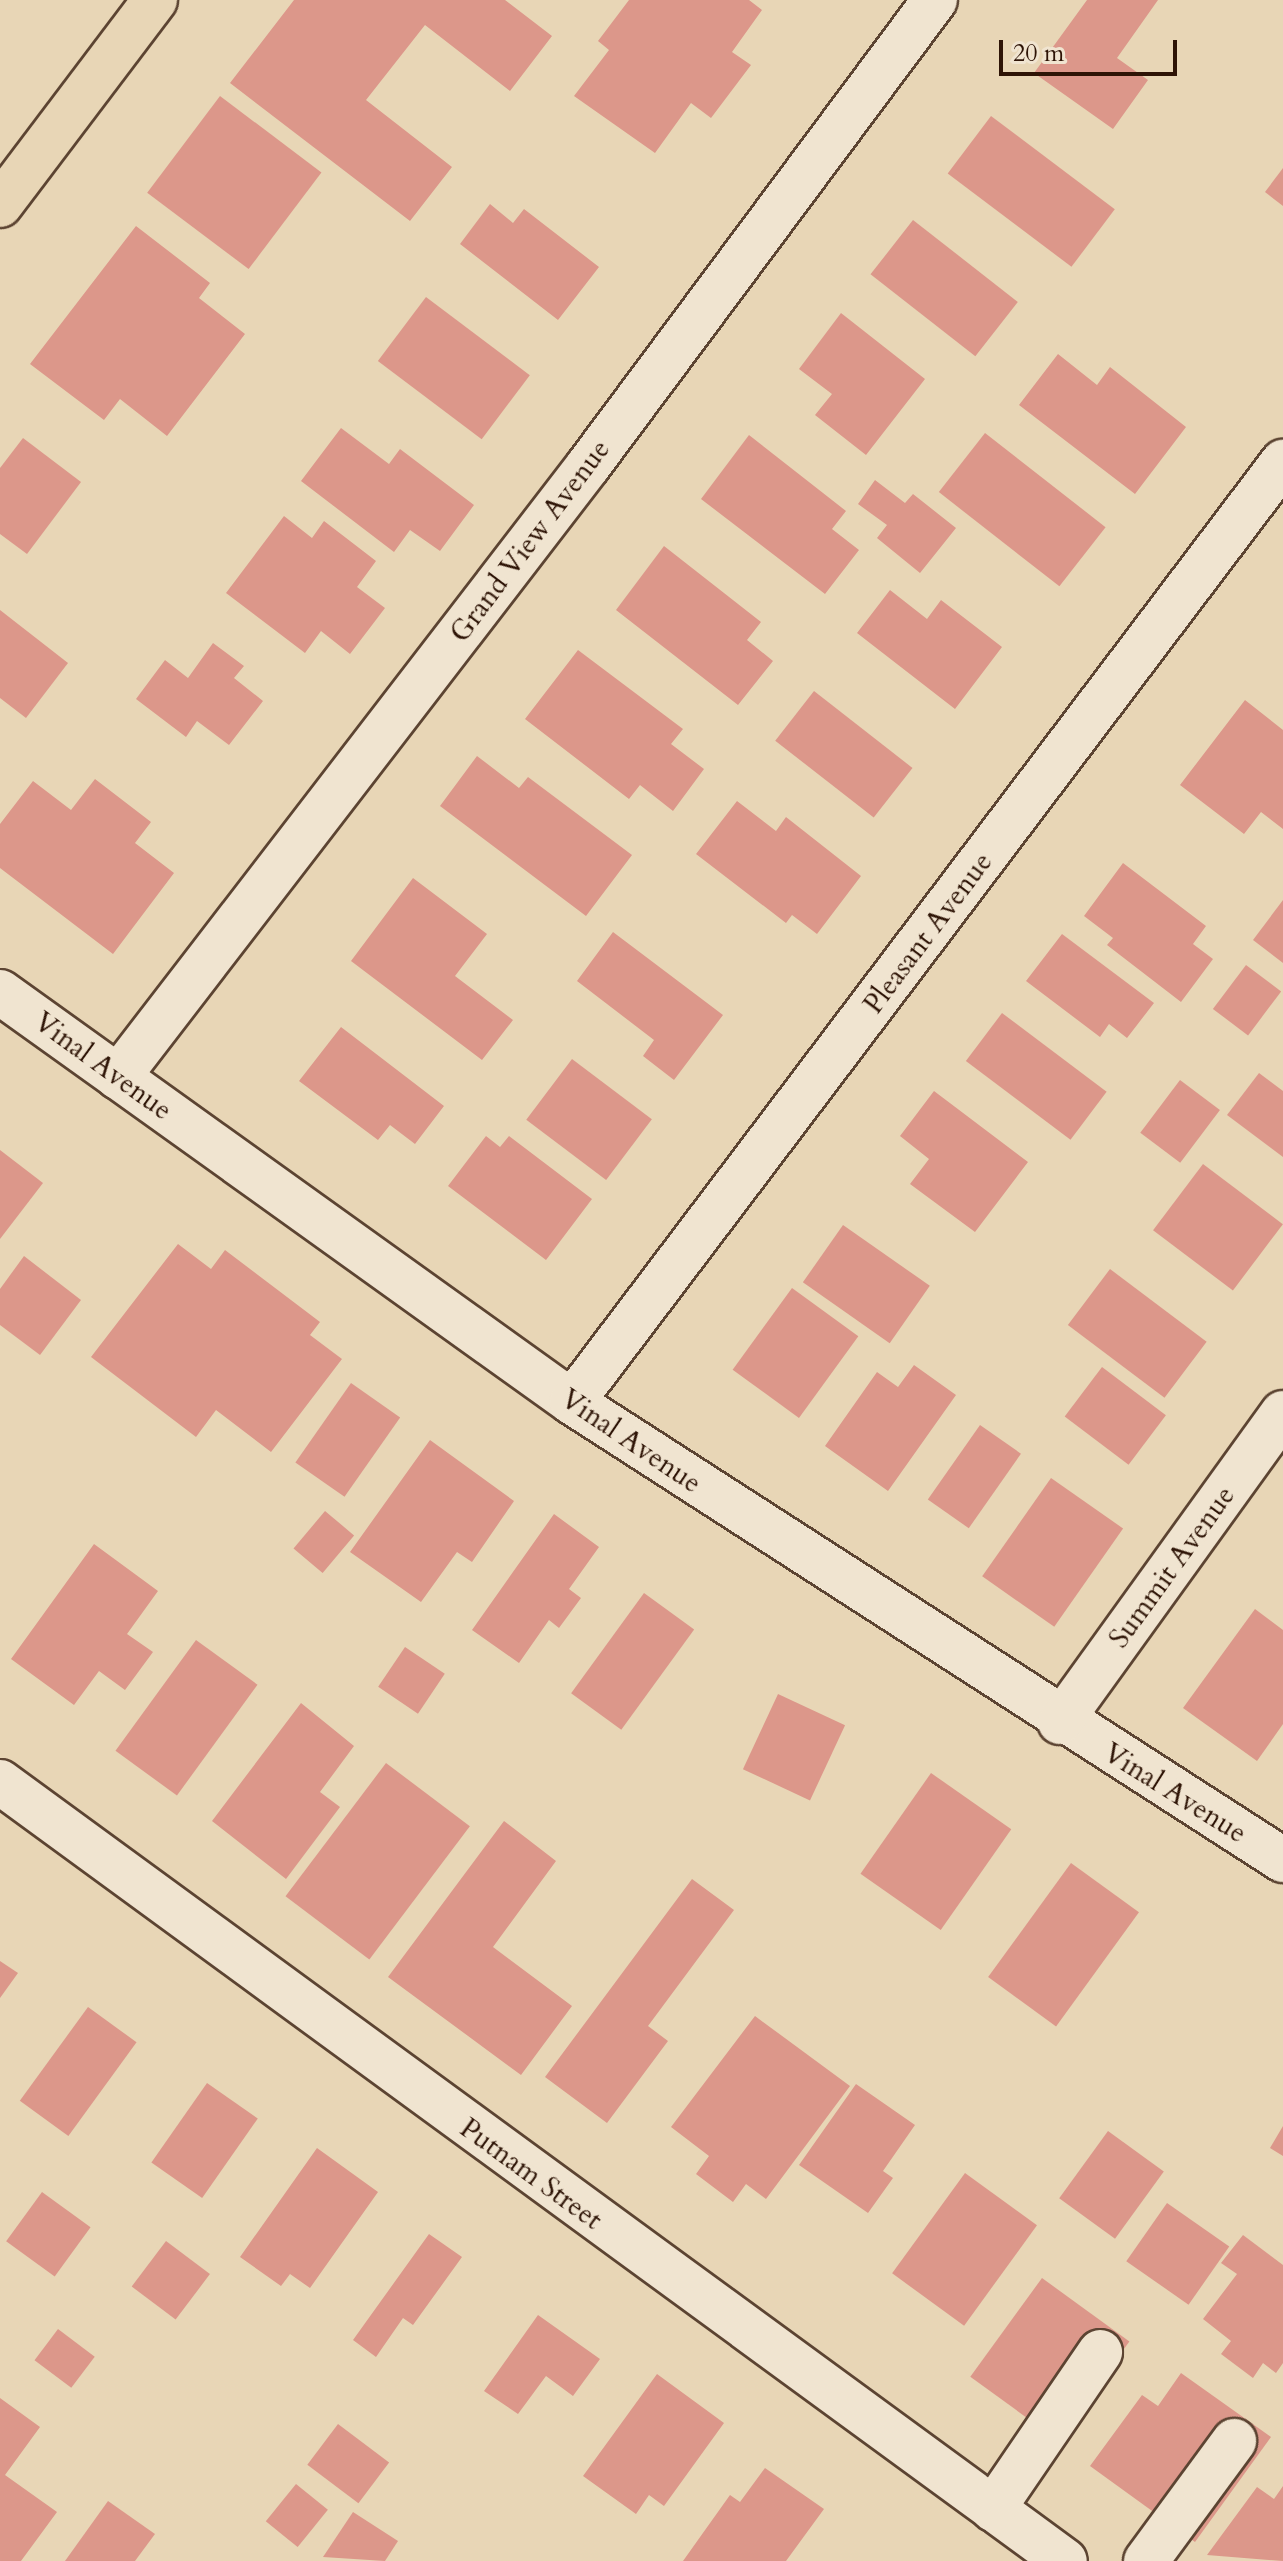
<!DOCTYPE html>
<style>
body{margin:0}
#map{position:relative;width:1283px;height:2561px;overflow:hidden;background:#e8d6b6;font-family:Cardo,serif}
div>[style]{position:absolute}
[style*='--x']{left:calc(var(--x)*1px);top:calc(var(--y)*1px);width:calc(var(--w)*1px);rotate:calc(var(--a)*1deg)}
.building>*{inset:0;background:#dc978a;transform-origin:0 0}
.roads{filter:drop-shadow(2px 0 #5c4432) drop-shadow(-2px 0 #5c4432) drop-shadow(0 2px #5c4432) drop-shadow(0 -2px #5c4432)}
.minor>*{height:44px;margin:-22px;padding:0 22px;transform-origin:22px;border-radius:22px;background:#f0e4d0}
.major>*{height:44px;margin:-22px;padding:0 22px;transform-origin:22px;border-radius:22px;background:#e8d6b6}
span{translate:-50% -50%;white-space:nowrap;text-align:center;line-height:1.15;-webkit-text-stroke:6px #f0e4d0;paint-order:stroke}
.street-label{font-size:28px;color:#2e1406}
.scale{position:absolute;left:999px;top:40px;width:178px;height:36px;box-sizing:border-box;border:4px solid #2e1406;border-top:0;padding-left:10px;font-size:24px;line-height:28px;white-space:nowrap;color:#2e1406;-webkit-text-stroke:6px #f0e4d0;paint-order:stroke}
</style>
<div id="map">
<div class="building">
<div style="clip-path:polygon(294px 0,505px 0,552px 36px,510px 91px,425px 25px,366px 100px,452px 167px,410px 221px,230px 83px)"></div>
<div style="clip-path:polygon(629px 0,749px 0,762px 10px,732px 52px,751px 65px,711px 118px,691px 103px,655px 153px,574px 96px,609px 50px,598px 41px)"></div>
<div style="clip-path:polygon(1087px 0,1158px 0,1117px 58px,1148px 80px,1113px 129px,1034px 73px)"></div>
<div style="left:220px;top:96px;width:127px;height:121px;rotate:37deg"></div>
<div style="left:991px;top:116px;width:155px;height:72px;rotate:37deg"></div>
<div style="clip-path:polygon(1283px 168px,1283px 206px,1265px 192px)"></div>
<div style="clip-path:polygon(490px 204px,513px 223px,524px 209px,599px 267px,558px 320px,460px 244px)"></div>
<div style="left:913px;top:220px;width:133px;height:69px;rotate:38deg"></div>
<div style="clip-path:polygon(136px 226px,210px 283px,199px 298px,245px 334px,167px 436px,120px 399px,104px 420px,30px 364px)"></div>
<div style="left:426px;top:297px;width:130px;height:80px;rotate:37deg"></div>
<div style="clip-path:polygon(841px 313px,925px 379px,866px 455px,815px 415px,832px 394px,799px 369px)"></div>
<div style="clip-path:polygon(1058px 354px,1097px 385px,1110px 367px,1186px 427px,1135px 494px,1019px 405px)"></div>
<div style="clip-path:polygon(341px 428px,389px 464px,400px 449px,474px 505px,440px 551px,410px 530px,394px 552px,301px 481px)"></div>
<div style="left:985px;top:433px;width:153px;height:75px;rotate:38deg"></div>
<div style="clip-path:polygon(749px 435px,846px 511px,832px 529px,859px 550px,825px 594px,701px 499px)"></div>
<div style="clip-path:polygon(23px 438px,81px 482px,27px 554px,0 534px,0 468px)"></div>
<div style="clip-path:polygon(875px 480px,905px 503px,913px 494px,956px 528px,920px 573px,877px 538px,887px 525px,858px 504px)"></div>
<div style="clip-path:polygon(284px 516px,312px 538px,324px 521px,376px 561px,357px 587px,385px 608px,350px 654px,321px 631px,305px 653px,226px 593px)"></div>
<div style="clip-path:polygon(664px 546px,761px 622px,747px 640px,773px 661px,738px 705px,616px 610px)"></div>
<div style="clip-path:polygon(890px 590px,927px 619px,941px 600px,1002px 647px,955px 709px,857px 633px)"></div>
<div style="clip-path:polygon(0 610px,68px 663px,26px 718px,0 698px)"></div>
<div style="clip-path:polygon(213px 643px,244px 666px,234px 678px,263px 701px,229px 745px,197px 721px,186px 737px,136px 699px,165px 660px,188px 678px)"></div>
<div style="clip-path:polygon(578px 650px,683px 729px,671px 744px,704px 769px,673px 811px,640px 785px,629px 799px,525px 719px)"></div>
<div style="left:814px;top:691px;width:125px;height:63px;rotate:38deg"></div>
<div style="clip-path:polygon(1245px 700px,1283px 730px,1283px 829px,1261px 812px,1244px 834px,1180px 785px)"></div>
<div style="clip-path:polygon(477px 756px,519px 788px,528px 777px,632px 855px,586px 916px,440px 806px)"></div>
<div style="clip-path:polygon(95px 779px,151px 822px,135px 843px,174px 873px,113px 954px,0 868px,0 824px,33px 781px,71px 810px)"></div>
<div style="clip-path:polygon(737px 801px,776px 831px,786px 817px,861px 876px,817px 934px,792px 915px,786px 923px,696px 854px)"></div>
<div style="clip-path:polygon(1123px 863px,1206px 926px,1193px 944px,1213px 959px,1181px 1002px,1107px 945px,1113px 938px,1084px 916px)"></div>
<div style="clip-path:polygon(413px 878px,487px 934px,455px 976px,513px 1020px,482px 1060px,351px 961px)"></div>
<div style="clip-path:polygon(1283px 900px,1283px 963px,1253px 940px)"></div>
<div style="clip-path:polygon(613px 932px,723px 1015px,674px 1080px,643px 1056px,654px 1040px,577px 981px)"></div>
<div style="clip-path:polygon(1062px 934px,1154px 1003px,1127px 1038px,1109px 1024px,1100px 1037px,1026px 981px)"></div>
<div style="left:1246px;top:965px;width:44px;height:55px;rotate:37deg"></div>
<div style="left:1002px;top:1013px;width:131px;height:60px;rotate:37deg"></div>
<div style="clip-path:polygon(341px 1027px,444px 1106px,415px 1144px,390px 1125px,378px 1140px,299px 1081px)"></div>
<div style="left:572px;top:1059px;width:100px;height:76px;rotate:37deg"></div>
<div style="clip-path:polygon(1259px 1073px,1283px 1091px,1283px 1157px,1227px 1115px)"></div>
<div style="left:1180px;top:1080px;width:50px;height:66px;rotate:37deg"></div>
<div style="clip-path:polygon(934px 1091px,1028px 1162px,975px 1232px,910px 1184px,929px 1159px,900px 1136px)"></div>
<div style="clip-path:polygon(486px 1136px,500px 1147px,509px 1136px,592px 1199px,546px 1260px,448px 1186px)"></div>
<div style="clip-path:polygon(0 1150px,43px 1183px,0 1239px)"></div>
<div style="left:1203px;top:1164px;width:100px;height:83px;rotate:37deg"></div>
<div style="left:843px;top:1225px;width:106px;height:70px;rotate:35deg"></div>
<div style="clip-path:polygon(178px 1244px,211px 1269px,225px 1250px,320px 1322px,310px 1335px,342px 1359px,271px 1452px,216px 1410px,196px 1437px,91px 1357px)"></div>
<div style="clip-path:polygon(24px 1256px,81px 1300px,40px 1355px,0 1325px,0 1289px)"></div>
<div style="left:1110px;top:1269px;width:121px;height:70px;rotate:37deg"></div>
<div style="left:792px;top:1288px;width:82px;height:101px;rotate:36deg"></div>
<div style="clip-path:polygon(914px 1365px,956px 1395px,888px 1491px,825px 1446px,877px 1372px,898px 1387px)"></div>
<div style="left:1102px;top:1367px;width:80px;height:62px;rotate:37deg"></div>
<div style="left:351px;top:1383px;width:60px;height:97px;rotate:35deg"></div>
<div style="left:980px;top:1425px;width:50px;height:91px;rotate:35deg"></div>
<div style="clip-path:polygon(430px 1440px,514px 1501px,472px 1562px,457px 1552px,421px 1602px,350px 1552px)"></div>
<div style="left:1051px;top:1478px;width:88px;height:120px;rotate:35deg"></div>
<div style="left:325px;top:1511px;width:38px;height:49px;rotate:40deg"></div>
<div style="clip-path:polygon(554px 1514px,599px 1547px,569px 1589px,581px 1598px,559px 1628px,549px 1620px,519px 1663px,472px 1630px)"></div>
<div style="clip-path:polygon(94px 1544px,158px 1591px,127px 1634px,153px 1652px,125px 1690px,99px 1671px,74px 1705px,11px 1659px)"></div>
<div style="left:644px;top:1593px;width:62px;height:124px;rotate:36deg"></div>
<div style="clip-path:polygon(1255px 1609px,1283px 1630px,1283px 1724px,1257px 1761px,1183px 1708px)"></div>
<div style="left:196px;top:1640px;width:76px;height:137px;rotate:36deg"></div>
<div style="left:405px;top:1647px;width:48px;height:48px;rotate:34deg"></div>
<div style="left:778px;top:1694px;width:74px;height:83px;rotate:25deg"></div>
<div style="clip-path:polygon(301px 1703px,354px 1746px,320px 1792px,340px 1807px,286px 1879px,212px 1821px)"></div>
<div style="left:386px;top:1763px;width:105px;height:167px;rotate:37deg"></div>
<div style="left:931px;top:1773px;width:98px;height:123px;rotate:35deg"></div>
<div style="clip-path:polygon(504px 1821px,556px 1861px,493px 1947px,572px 2006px,521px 2075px,388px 1977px)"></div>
<div style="left:1071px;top:1863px;width:84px;height:141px;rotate:36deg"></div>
<div style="clip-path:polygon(692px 1879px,734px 1910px,648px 2026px,668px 2041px,607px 2123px,545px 2077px)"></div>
<div style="clip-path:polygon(0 1961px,18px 1973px,0 1998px)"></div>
<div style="left:88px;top:2007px;width:60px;height:116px;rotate:36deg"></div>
<div style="clip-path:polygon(755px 2016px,850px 2086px,766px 2199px,746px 2184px,733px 2202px,696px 2174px,709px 2156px,671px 2127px)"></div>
<div style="left:207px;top:2083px;width:62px;height:97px;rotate:35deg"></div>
<div style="clip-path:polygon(856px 2084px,915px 2125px,883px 2171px,893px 2178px,868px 2213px,799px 2165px)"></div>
<div style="clip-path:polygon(1283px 2126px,1283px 2156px,1270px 2148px)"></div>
<div style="left:1108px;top:2131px;width:69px;height:83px;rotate:36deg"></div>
<div style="clip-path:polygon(317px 2148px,378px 2192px,310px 2288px,290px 2274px,281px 2286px,240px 2257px)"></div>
<div style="left:965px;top:2173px;width:89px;height:124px;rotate:36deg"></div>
<div style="left:42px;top:2192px;width:60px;height:61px;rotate:36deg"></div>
<div style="left:1167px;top:2203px;width:76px;height:71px;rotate:35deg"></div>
<div style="clip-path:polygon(429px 2234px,462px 2257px,413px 2325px,403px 2318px,376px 2357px,353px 2340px)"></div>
<div style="clip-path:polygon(1243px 2235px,1283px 2265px,1283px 2363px,1276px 2373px,1263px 2363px,1253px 2378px,1221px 2354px,1231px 2341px,1203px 2319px,1237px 2274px,1221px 2263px)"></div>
<div style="left:166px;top:2241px;width:55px;height:57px;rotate:37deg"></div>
<div style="left:1042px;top:2278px;width:108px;height:122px;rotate:36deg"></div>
<div style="clip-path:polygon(538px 2315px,600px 2359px,573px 2396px,546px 2376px,518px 2414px,484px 2391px)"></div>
<div style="left:58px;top:2329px;width:46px;height:39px;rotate:37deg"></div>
<div style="clip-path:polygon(1181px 2373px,1271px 2437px,1195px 2542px,1090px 2466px,1142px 2395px,1158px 2406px)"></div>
<div style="clip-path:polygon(657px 2374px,724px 2423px,664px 2506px,649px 2495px,636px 2514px,583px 2476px)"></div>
<div style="clip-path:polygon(0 2398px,40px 2427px,5px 2475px,57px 2512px,21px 2561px,0 2561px)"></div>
<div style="left:338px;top:2424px;width:64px;height:51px;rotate:37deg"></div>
<div style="clip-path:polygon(765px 2468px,824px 2509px,786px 2561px,683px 2561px,730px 2495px,740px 2502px)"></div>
<div style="left:296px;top:2484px;width:41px;height:48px;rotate:39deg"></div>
<div style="clip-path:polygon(1283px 2486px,1283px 2561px,1207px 2555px,1257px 2487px,1274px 2499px)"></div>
<div style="clip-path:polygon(108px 2501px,155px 2534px,135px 2561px,65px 2561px)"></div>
<div style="clip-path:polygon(353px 2512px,398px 2541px,385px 2561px,323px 2557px)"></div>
</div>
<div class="roads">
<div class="minor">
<div style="--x:0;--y:992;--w:704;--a:35.63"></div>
<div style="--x:572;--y:1402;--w:846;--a:32.79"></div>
<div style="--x:118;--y:1077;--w:771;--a:-52.43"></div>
<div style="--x:588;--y:466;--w:581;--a:-53.33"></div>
<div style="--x:572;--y:1402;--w:1179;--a:-52.9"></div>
<div style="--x:1060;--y:1722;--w:381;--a:-54.2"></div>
<div style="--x:0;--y:1782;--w:1319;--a:36.18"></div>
<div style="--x:993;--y:2509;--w:190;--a:-55.7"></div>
<div style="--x:1146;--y:2561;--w:149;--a:-53.7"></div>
</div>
<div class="major">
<div style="--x:0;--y:205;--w:257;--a:-52.9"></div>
</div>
</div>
<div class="street-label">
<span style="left:530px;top:541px;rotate:-53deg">Grand View Avenue</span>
<span style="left:928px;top:933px;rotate:-53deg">Pleasant Avenue</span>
<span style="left:103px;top:1066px;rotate:36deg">Vinal Avenue</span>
<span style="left:631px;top:1441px;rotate:34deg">Vinal Avenue</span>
<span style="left:1172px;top:1567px;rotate:-54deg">Summit Avenue</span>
<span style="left:1175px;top:1793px;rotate:32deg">Vinal Avenue</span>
<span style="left:531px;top:2174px;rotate:36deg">Putnam Street</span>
</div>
<div class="scale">20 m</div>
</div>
